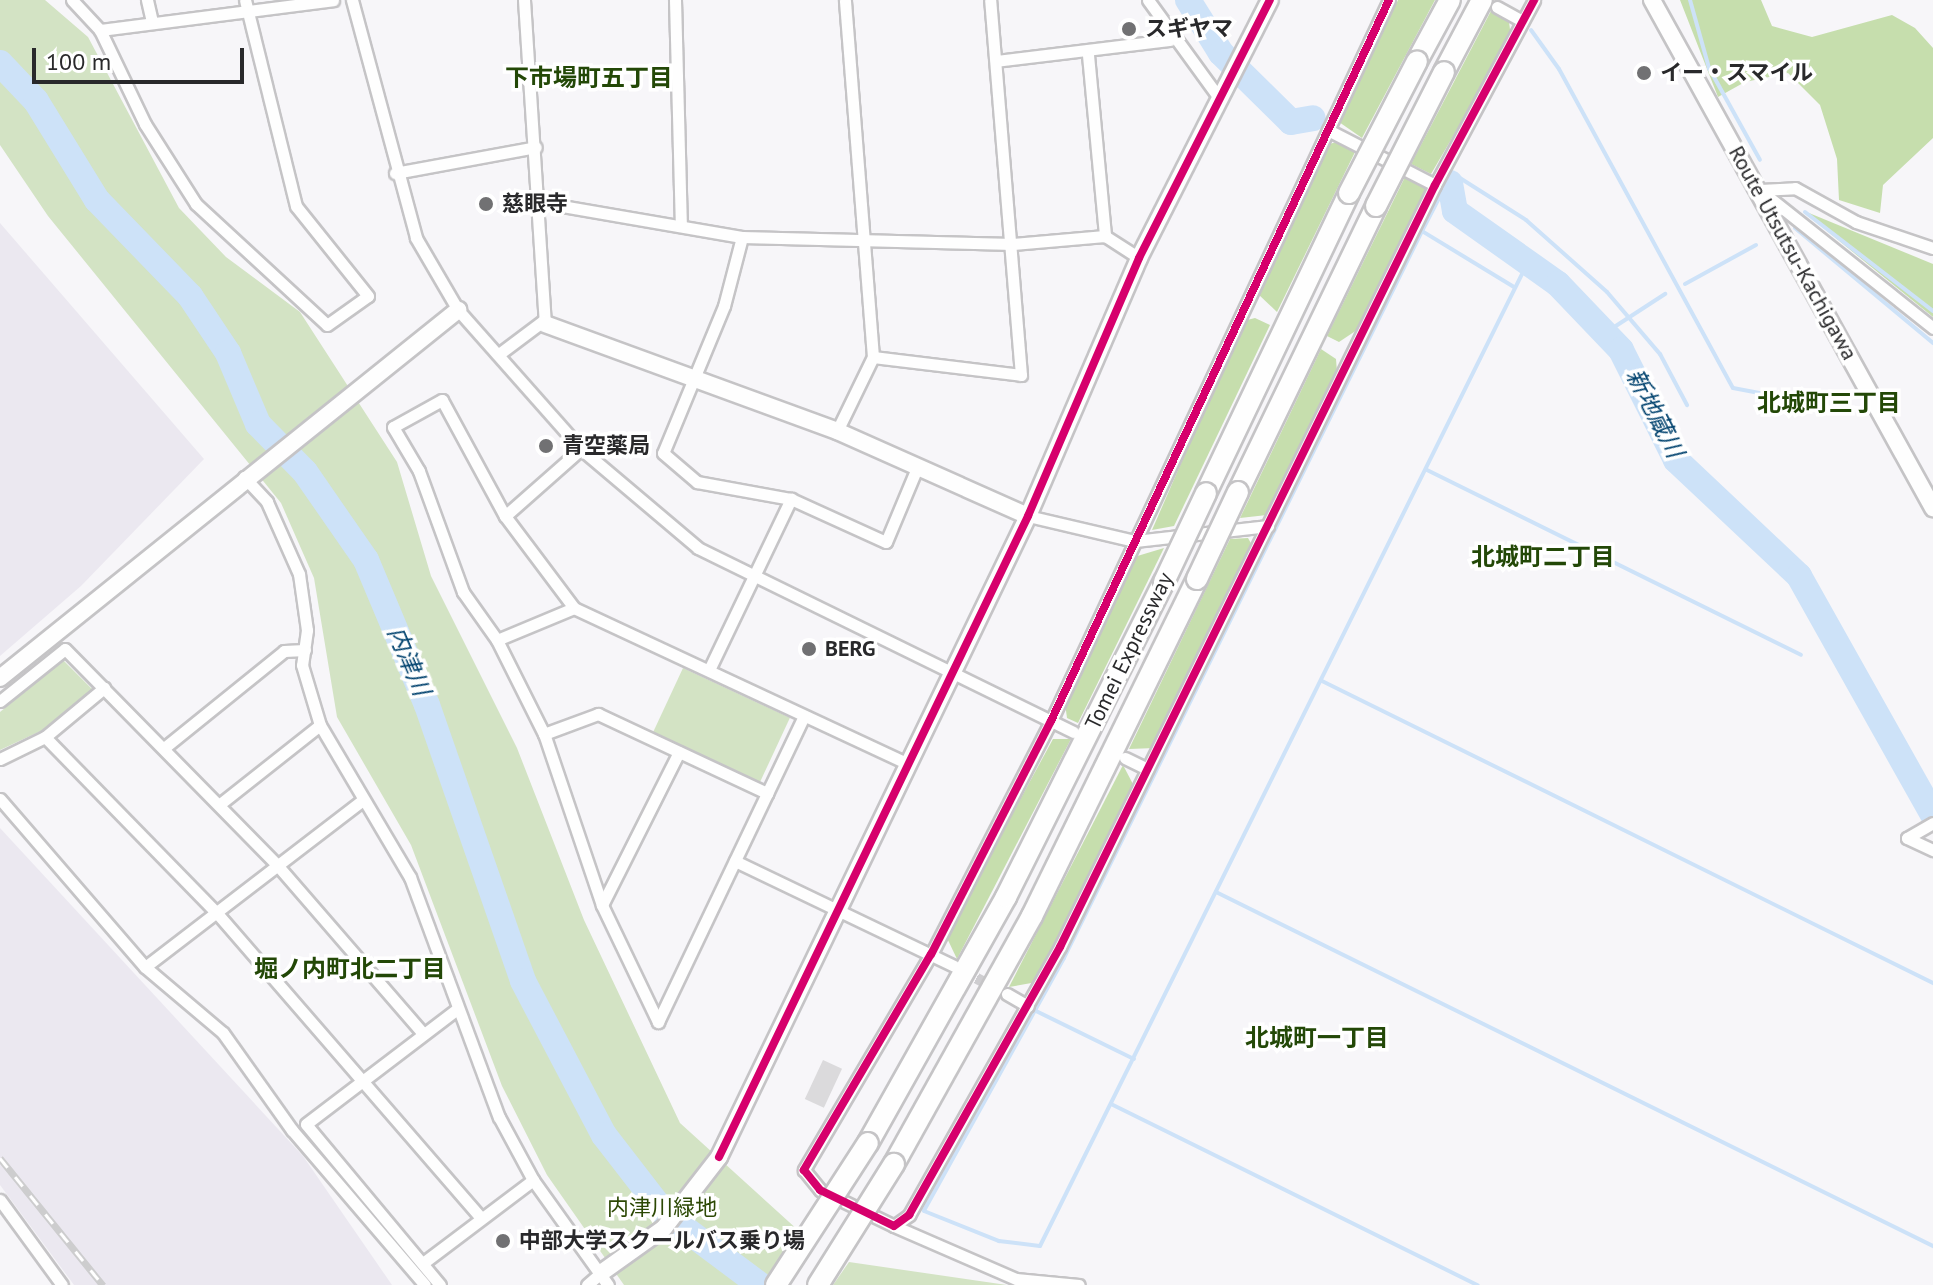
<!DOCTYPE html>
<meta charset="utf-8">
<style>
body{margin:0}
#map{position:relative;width:1933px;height:1285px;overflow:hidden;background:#f7f6f9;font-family:"PT Sans","Noto Sans JP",sans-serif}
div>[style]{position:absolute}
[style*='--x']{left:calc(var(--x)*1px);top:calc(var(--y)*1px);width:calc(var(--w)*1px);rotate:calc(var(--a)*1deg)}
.built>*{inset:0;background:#ebe8f0}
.green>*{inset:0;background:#d3e3c4;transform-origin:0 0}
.forest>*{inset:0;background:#c6dead}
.stream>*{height:4px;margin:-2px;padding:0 2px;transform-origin:2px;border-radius:2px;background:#cde2f8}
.river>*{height:26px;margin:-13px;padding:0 13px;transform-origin:13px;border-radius:13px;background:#cde2f8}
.building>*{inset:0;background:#dbdadc;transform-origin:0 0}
.street-tunnel>*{height:11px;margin-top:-5.5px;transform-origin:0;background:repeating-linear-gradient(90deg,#cecdd0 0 11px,transparent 0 16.5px)}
.roads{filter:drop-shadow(2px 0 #c5c4c6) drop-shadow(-2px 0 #c5c4c6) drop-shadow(0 2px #c5c4c6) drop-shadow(0 -2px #c5c4c6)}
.street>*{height:11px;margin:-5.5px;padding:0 5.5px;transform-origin:5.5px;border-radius:5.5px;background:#fefefe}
.secondary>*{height:16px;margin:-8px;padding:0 8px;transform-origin:8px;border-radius:8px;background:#fefefe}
.highway>*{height:20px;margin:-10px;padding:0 10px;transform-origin:10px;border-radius:10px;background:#fefefe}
.rail>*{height:7px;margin-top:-3.5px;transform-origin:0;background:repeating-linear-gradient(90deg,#fff 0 12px,#cdcdce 0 24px);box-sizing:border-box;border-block:2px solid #cdcdce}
.bridges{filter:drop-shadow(2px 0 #c5c4c6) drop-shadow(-2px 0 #c5c4c6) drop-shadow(0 2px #c5c4c6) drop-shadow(0 -2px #c5c4c6)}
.highway-bridge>*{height:20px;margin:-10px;padding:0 10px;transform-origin:10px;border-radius:10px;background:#fefefe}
.cycleway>*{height:8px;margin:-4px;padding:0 4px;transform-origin:4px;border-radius:4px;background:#d6006c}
.dots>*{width:22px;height:22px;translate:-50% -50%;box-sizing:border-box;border:4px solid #fff;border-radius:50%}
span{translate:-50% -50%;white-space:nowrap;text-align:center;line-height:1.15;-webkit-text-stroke:7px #fff;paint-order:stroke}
.poi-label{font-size:22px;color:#29292b;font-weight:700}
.left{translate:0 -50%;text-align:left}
.street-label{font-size:22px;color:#29292b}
.park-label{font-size:22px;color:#2c4804}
.neighbourhood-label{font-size:24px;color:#234807;font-weight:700}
.water-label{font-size:24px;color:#00426e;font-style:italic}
.scale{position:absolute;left:32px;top:48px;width:212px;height:36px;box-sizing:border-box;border:4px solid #29292b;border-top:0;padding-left:10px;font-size:24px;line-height:28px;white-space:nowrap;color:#29292b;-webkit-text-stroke:6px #fff;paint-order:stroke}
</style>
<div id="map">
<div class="built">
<div style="clip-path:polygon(0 223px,204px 459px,81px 586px,0 656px)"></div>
<div style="clip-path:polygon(0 828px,303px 1156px,392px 1285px,74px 1285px,0 1185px)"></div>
</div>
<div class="green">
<div style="clip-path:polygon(0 0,45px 0,88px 37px,179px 208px,226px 257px,300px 312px,397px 462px,431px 576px,517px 748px,584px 920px,680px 1123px,799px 1231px,762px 1285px,624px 1285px,547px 1175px,502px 1086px,411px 845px,337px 717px,314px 578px,281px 503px,48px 216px,0 145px)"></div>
<div style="clip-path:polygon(63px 660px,93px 690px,47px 728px,0 750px,0 712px)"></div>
<div style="left:683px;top:668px;width:118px;height:73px;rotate:25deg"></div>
<div style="clip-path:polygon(849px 1262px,1007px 1285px,833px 1285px)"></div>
</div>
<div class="forest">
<div style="clip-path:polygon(1398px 0,1435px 0,1362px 138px,1339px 122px)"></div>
<div style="clip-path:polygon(1680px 0,1761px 0,1772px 26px,1812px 37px,1892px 15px,1915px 28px,1933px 48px,1933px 138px,1883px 185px,1880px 213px,1839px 200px,1837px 159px,1820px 105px,1788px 73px,1745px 82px,1718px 97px)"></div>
<div style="clip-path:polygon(1492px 9px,1509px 22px,1511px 37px,1431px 174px,1411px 164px)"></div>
<div style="clip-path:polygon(1337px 142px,1355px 152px,1277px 312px,1258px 294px,1329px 144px)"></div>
<div style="clip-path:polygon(1405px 177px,1428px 190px,1357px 330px,1339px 342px,1327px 336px)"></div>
<div style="clip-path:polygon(1809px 213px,1933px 264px,1933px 317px,1811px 218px)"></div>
<div style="clip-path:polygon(1255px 318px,1270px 325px,1174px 526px,1152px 530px,1243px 321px)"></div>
<div style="clip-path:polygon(1321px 349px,1336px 359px,1337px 372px,1267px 515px,1240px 518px)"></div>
<div style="clip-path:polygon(1248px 538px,1252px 545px,1155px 748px,1129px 749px,1230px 539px)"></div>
<div style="clip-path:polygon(1164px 548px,1078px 723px,1067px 718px,1065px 703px,1134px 557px)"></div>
<div style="clip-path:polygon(1053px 739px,1071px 739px,957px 959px,946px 936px)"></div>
<div style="clip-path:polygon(1123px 765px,1135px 788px,1037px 982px,1009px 987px)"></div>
</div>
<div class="stream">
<div style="--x:1690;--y:0;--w:71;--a:74.4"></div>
<div style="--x:1709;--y:68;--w:105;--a:61"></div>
<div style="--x:1531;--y:30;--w:48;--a:54.3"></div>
<div style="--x:1559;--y:69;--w:363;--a:61.4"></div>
<div style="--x:1733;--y:388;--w:43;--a:10.8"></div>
<div style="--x:1805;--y:212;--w:162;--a:37.7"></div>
<div style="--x:1795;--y:228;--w:180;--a:39.8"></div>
<div style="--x:1422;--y:231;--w:810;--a:116.22"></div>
<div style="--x:1064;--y:958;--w:289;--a:119"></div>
<div style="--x:924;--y:1211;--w:81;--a:21.8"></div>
<div style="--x:999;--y:1241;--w:41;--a:7"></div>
<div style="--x:1040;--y:1246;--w:1101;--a:-63.62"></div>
<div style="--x:1685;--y:284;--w:81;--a:-28.8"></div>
<div style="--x:1514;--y:287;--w:108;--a:-148.7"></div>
<div style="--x:1422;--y:231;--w:65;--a:-62.7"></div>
<div style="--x:1452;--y:173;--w:88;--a:32.4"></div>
<div style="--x:1526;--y:220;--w:108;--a:41.6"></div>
<div style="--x:1607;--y:292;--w:82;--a:49.5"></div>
<div style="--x:1660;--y:354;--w:58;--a:62.1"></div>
<div style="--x:1605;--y:333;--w:72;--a:-33"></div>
<div style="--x:1427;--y:470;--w:417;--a:26.3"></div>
<div style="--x:1322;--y:681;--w:682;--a:26.3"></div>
<div style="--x:1216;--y:892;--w:800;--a:26.28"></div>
<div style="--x:1036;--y:1011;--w:109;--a:26.1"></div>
<div style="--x:1111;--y:1104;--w:409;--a:26.3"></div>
</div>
<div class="river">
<div style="--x:1188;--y:0;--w:62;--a:58.1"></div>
<div style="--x:1221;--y:53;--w:98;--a:44.6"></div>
<div style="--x:1291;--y:122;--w:22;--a:-10"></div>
<div style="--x:0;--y:63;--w:52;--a:46.5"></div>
<div style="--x:36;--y:101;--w:116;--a:58.4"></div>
<div style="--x:97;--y:200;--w:134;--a:45.9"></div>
<div style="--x:190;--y:296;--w:69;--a:56.3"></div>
<div style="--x:228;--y:353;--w:77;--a:67.1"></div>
<div style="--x:258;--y:424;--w:67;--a:45.6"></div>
<div style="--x:305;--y:472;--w:107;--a:55.3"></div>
<div style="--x:366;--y:560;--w:157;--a:67.2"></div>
<div style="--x:427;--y:705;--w:292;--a:70.8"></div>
<div style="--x:523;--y:981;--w:174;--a:62.3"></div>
<div style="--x:604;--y:1135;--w:100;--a:52.3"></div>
<div style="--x:665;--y:1214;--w:119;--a:36.8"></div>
<div style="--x:1450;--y:183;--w:28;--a:80"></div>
<div style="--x:1455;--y:211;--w:126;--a:35.3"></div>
<div style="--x:1558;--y:284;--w:91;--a:46.3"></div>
<div style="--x:1621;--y:350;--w:123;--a:63.4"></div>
<div style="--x:1676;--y:460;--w:169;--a:43.3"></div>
<div style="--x:1799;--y:576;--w:274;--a:60.7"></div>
</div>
<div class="building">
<div style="left:823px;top:1060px;width:21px;height:43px;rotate:25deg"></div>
</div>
<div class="street-tunnel">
<div style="--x:962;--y:970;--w:38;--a:28"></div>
</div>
<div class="roads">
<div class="street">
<div style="--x:72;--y:0;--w:41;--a:47"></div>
<div style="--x:100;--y:30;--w:104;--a:64.4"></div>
<div style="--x:145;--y:124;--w:95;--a:57.5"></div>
<div style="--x:196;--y:204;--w:178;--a:42.7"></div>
<div style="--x:327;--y:325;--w:50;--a:-35.3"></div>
<div style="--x:368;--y:296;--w:115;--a:-128.7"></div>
<div style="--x:296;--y:206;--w:212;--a:-103.9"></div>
<div style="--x:147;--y:0;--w:23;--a:77"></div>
<div style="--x:352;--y:0;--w:246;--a:74.9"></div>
<div style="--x:416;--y:238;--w:83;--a:59.7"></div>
<div style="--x:458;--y:310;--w:186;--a:48.5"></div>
<div style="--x:581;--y:449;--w:153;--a:40.2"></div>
<div style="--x:698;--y:548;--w:418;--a:26.1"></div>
<div style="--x:524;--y:0;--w:325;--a:86.3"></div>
<div style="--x:675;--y:0;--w:224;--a:88.5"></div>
<div style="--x:1148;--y:0;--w:122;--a:54"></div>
<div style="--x:1389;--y:0;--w:796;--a:115.12"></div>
<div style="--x:1051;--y:721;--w:262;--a:117.2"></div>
<div style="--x:931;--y:954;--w:251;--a:120.5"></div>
<div style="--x:804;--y:1170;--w:26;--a:51"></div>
<div style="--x:820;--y:1190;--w:82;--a:25.9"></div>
<div style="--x:894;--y:1226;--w:19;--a:-36"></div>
<div style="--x:909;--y:1215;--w:308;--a:-60.6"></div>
<div style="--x:1060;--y:947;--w:849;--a:-63.8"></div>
<div style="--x:1435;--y:185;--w:210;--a:-61.8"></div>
<div style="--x:1497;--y:7;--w:29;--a:29"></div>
<div style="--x:100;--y:30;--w:235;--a:-7.3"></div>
<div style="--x:1088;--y:55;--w:182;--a:84.6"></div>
<div style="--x:996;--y:61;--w:175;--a:-6.9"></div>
<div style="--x:1328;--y:130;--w:120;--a:27.2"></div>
<div style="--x:395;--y:173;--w:143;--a:-10.4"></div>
<div style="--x:1760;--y:190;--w:35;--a:-3"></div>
<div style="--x:1795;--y:188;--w:70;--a:29.1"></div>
<div style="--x:1856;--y:222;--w:81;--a:18.7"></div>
<div style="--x:1761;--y:191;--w:220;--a:38.5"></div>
<div style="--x:539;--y:202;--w:206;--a:9.8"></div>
<div style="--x:742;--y:237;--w:271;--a:1.5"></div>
<div style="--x:1013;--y:244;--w:92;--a:-5"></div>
<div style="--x:1105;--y:236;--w:40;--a:32.9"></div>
<div style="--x:742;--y:237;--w:71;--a:104.6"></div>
<div style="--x:724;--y:306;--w:159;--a:112.5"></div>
<div style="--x:663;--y:453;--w:45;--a:40.5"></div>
<div style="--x:697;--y:482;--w:96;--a:10.3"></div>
<div style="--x:791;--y:499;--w:104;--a:24.4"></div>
<div style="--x:886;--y:542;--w:80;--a:-67.3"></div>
<div style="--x:499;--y:354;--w:55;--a:-36.9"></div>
<div style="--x:873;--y:357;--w:149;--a:6.9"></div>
<div style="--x:1021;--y:375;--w:376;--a:-94.7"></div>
<div style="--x:837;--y:431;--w:82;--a:-64.1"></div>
<div style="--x:873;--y:357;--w:358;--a:-94.5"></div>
<div style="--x:244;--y:477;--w:34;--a:47"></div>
<div style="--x:267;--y:502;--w:79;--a:66"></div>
<div style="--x:299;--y:574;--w:57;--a:81.9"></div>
<div style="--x:307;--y:630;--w:35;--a:98"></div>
<div style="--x:302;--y:665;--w:63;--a:73.3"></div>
<div style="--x:320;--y:725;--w:177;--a:59.4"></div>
<div style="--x:410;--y:877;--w:256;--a:69.7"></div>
<div style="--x:499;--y:1117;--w:72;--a:61.6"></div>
<div style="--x:533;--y:1180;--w:129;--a:54.5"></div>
<div style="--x:505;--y:516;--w:101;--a:-41.4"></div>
<div style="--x:1028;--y:516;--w:110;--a:13.2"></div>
<div style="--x:1135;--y:541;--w:134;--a:-6.4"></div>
<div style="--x:497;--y:640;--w:83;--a:-22.6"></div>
<div style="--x:709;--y:670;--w:190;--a:-64.4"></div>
<div style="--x:0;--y:701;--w:83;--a:-38.7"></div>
<div style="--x:65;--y:649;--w:304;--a:45.5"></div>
<div style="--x:278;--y:866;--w:220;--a:49.1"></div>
<div style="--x:544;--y:734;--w:58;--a:-20.3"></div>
<div style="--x:598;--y:714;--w:187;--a:25.1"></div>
<div style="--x:45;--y:737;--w:245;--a:45.7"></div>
<div style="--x:216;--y:912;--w:405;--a:49.1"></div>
<div style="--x:164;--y:748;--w:154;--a:-38.9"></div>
<div style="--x:284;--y:651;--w:21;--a:-3"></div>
<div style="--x:1125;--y:758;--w:25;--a:26"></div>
<div style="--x:0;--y:759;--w:50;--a:-26.1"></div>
<div style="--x:45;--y:737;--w:77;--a:-39.7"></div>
<div style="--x:0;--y:799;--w:222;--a:49.2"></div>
<div style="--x:145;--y:967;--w:102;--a:40.2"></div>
<div style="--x:223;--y:1033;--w:119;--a:54.6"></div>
<div style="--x:292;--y:1130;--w:204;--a:49.4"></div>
<div style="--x:220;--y:804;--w:127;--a:-38.3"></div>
<div style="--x:1907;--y:838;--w:30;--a:-30"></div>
<div style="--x:1907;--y:838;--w:29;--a:25"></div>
<div style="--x:735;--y:861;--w:243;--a:25.6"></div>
<div style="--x:602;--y:905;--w:171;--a:-63.3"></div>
<div style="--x:145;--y:967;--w:271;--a:-37.5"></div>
<div style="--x:1007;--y:994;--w:24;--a:30"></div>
<div style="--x:658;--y:1022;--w:130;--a:-115.6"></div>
<div style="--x:602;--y:905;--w:181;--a:-108.7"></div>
<div style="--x:544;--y:734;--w:105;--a:-116.6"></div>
<div style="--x:497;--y:640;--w:59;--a:-125.3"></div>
<div style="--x:463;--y:592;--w:129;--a:-110"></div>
<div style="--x:419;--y:471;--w:51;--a:-120.6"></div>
<div style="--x:393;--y:427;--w:56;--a:-28.9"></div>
<div style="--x:442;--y:400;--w:132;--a:61.5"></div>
<div style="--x:505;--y:516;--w:115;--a:53.1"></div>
<div style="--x:574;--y:608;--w:370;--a:25"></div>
<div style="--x:658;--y:1022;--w:339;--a:-64.5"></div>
<div style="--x:0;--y:1200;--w:105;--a:53.9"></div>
<div style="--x:894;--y:1226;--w:133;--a:23.5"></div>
<div style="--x:1016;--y:1279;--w:63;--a:5.4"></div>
<div style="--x:423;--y:1263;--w:138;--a:-37"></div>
<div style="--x:440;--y:1285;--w:209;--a:-129.8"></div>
<div style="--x:306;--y:1124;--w:191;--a:-37.3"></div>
<div style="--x:587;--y:1285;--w:18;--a:-41"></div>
</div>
<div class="secondary">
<div style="--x:1652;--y:0;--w:581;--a:61.05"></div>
<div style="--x:545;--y:324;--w:311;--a:20.1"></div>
<div style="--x:837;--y:431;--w:209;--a:24"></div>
<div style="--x:0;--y:678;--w:588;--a:-38.78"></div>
<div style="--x:601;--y:1273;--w:77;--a:-35.5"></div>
<div style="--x:664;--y:1228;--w:90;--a:-52.2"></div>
<div style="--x:719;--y:1157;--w:712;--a:-64.26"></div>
<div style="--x:1028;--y:516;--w:281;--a:-66.7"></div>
<div style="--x:1139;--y:258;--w:289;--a:-63.1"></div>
</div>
<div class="highway">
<div style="--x:1417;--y:61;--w:69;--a:-61.6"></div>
<div style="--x:1444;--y:72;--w:81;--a:-62.2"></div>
<div style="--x:1238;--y:492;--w:318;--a:-64.2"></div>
<div style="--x:1206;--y:493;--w:332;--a:-64.5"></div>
<div style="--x:868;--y:1143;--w:282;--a:-60.7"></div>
<div style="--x:1006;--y:897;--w:352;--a:-63.4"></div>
<div style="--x:894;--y:1164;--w:284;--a:-60.9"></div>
<div style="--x:1032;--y:916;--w:375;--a:-63.9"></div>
</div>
</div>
<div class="rail">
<div style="--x:0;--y:1158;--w:164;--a:51"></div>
</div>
<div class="bridges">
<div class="highway-bridge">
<div style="--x:1349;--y:193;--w:148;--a:-62.7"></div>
<div style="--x:1376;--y:206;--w:150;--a:-63.1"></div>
<div style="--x:1197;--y:579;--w:96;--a:-64.8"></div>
<div style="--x:1164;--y:582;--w:98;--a:-64.7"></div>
<div style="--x:776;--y:1285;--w:169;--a:-57.1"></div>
<div style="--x:818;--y:1285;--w:143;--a:-57.9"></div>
</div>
</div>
<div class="cycleway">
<div style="--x:1389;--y:0;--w:796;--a:115.12"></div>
<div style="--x:1051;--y:721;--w:262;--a:117.2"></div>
<div style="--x:931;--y:954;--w:251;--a:120.5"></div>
<div style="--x:804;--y:1170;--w:26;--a:51"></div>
<div style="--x:820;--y:1190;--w:82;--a:25.9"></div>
<div style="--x:894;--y:1226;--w:19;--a:-36"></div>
<div style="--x:909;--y:1215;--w:308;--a:-60.6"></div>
<div style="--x:1060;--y:947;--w:849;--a:-63.8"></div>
<div style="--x:1435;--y:185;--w:210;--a:-61.8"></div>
<div style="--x:719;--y:1157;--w:712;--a:-64.26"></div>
<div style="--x:1028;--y:516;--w:281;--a:-66.7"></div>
<div style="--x:1139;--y:258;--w:289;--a:-63.1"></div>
</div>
<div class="dots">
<div style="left:1129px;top:29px;background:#717173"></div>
<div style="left:1644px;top:73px;background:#717173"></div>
<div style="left:486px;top:204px;background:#717173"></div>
<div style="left:546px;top:446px;background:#717173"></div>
<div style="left:809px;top:649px;background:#717173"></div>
<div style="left:503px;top:1241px;background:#717173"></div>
</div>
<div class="poi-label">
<span class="left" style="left:1145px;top:29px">スギヤマ</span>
<span class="left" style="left:1660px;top:73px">イー・スマイル</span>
<span class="left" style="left:502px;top:204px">慈眼寺</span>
<span class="left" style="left:562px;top:446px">青空薬局</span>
<span class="left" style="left:825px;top:649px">BERG</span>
<span class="left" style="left:519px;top:1241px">中部大学スクールバス乗り場</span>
</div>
<div class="street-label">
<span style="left:1793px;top:253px;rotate:61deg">Route Utsutsu-Kachigawa</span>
<span style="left:1129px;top:651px;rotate:-64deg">Tomei Expressway</span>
</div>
<div class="park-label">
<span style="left:662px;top:1208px">内津川緑地</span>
</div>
<div class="neighbourhood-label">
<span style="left:589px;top:78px">下市場町五丁目</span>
<span style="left:1829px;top:403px">北城町三丁目</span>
<span style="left:1543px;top:557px">北城町二丁目</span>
<span style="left:350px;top:969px">堀ノ内町北二丁目</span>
<span style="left:1317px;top:1038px">北城町一丁目</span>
</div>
<div class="water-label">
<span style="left:1655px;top:413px;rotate:63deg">新地蔵川</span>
<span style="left:409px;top:661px;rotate:67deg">内津川</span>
</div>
<div class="scale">100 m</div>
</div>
